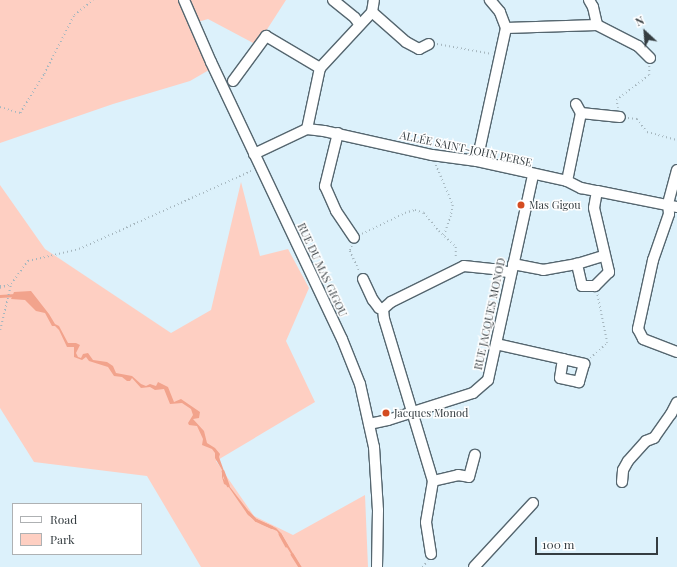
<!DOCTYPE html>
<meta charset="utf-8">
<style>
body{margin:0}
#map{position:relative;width:677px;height:567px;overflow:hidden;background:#dcf1fb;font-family:"Playfair Display",serif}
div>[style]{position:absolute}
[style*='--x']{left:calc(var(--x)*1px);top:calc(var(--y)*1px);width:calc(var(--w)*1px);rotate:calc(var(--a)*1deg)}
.green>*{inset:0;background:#fecfc2}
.water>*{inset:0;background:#f2a38c}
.stream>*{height:2.5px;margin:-1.25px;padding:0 1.25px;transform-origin:1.25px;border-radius:1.25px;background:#f2a38c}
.path>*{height:1.5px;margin-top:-0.75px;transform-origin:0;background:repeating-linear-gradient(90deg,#a6b7bf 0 1px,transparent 0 4px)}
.roads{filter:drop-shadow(1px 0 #55666f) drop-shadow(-1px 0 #55666f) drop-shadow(0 1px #55666f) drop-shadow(0 -1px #55666f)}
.minor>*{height:10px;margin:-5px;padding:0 5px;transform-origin:5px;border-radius:5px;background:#fff}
.dots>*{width:11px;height:11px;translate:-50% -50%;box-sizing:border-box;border:2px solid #fff;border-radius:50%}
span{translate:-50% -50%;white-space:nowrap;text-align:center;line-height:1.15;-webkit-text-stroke:3px #fff;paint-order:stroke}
.street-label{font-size:11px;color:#353d41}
.poi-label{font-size:11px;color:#353d41}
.left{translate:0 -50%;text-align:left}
.legend{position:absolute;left:12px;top:503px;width:130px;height:52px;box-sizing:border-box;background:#fff;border:1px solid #aeb1b3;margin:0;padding:5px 7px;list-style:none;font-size:12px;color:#353d41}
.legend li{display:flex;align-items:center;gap:8px;height:20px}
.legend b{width:20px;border:1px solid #aeb1b3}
.north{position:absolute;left:625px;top:12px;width:40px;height:40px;-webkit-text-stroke:3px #fff;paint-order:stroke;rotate:334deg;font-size:11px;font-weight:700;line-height:16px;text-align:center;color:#353d41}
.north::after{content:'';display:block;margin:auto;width:14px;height:18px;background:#353d41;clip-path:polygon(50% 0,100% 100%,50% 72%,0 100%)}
.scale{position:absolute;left:535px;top:537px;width:123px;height:18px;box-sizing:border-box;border:2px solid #353d41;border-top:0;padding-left:5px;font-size:12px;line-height:14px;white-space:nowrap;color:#353d41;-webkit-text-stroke:3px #fff;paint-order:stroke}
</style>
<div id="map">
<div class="green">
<div style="clip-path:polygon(0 0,286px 0,257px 45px,208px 19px,188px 25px,209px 70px,190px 81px,113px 104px,0 143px)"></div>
<div style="clip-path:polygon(241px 182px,260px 256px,288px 249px,309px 288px,286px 341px,315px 402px,216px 461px,254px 516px,293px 535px,365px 495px,368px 567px,201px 567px,147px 476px,34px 462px,0 408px,0 185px,45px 249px,171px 333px,211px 310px)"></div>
</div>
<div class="water">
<div style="clip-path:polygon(31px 291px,49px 314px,55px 324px,59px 326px,68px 343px,76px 343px,80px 345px,76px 353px,78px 357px,81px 358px,83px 354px,88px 353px,93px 360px,107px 362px,113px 366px,116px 373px,132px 376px,141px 384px,146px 386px,150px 384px,156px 386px,158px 382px,168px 387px,174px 402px,181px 399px,200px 412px,199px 418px,193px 419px,204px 431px,207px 443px,215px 448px,220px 454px,219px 457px,224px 471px,223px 478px,254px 518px,276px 528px,281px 533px,301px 567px,299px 567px,277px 531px,261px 524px,248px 515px,228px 486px,224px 484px,222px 477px,222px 470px,215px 458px,215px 453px,212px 449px,202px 445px,203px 439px,197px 426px,189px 425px,188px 423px,193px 415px,191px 409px,182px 403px,170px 404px,164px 389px,155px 390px,150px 387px,141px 388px,132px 378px,130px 381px,127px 381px,122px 377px,114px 376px,108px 367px,89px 361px,86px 357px,82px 360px,74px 357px,74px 347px,67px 347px,59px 330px,55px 326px,52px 326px,45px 313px,36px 311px,25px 300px,11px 299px,14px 292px)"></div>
</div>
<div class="stream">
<div style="--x:0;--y:296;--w:15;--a:-4"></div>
<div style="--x:223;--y:471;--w:15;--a:70"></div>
<div style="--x:248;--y:512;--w:11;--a:45"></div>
<div style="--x:256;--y:520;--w:17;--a:24"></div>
<div style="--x:280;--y:534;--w:13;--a:61"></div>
<div style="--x:292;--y:554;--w:15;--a:58"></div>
</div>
<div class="path">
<div style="--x:437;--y:44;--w:56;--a:10.3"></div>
<div style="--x:0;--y:107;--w:21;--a:17"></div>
<div style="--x:20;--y:113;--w:46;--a:-58.4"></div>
<div style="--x:44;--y:74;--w:66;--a:-63"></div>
<div style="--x:74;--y:15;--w:24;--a:-38"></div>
<div style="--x:618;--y:108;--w:8;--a:-104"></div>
<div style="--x:616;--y:100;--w:41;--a:-37.1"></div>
<div style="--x:649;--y:75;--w:9;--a:-90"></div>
<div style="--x:628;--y:118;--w:9;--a:6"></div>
<div style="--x:637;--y:119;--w:16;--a:52"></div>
<div style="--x:647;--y:132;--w:31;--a:15"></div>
<div style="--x:436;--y:165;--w:43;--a:67"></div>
<div style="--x:453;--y:205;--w:11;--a:100"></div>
<div style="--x:451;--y:216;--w:21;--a:109"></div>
<div style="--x:362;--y:234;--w:48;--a:-26"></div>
<div style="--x:405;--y:213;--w:10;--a:-17"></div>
<div style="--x:415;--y:210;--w:9;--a:18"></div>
<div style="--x:424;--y:213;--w:23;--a:50"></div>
<div style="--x:439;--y:231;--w:23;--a:43"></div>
<div style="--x:456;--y:247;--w:12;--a:90"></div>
<div style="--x:352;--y:246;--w:5;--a:112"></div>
<div style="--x:350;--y:251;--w:23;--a:65"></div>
<div style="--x:0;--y:286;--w:5;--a:0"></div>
<div style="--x:0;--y:288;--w:12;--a:-20"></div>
<div style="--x:0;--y:330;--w:47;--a:-76.6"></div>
<div style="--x:11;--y:284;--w:29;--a:-54"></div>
<div style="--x:28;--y:261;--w:52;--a:-13.2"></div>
<div style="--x:79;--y:249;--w:191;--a:-24.4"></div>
<div style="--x:590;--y:358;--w:23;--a:-41"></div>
<div style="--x:607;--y:343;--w:50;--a:-101.5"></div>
<div style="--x:422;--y:567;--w:8;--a:-45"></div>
</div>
<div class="roads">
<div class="minor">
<div style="--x:184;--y:0;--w:68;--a:66.5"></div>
<div style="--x:211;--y:62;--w:306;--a:64.7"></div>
<div style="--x:342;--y:339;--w:48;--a:68.2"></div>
<div style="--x:360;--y:384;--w:65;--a:77.5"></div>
<div style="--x:374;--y:447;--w:63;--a:86.4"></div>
<div style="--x:378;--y:510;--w:57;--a:91"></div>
<div style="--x:333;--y:0;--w:28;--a:39"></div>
<div style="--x:355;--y:18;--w:7;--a:56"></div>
<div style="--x:589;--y:0;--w:8;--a:60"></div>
<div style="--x:593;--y:7;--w:18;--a:77"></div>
<div style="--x:372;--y:12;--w:45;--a:41.4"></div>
<div style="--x:406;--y:42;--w:15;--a:28"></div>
<div style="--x:419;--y:49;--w:11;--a:-27"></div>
<div style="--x:506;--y:28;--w:91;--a:-1.9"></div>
<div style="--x:597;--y:25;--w:46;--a:27.1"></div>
<div style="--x:638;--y:46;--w:17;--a:45"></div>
<div style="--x:233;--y:81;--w:56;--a:-53.7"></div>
<div style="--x:266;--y:36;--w:63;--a:30.7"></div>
<div style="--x:576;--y:104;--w:10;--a:61"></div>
<div style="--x:307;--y:129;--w:62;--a:-78"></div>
<div style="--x:320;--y:68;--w:76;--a:-47.1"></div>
<div style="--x:372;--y:12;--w:12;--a:-81"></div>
<div style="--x:338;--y:133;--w:55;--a:103.8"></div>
<div style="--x:325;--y:186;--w:27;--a:66"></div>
<div style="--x:336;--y:211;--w:32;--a:56"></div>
<div style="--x:254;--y:154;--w:59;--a:-25.3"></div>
<div style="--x:307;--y:129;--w:17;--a:7"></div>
<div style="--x:324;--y:131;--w:111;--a:12.5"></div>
<div style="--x:432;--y:155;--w:45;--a:7.6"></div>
<div style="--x:477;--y:161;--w:92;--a:12.5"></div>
<div style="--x:567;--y:181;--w:16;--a:27"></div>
<div style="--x:581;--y:188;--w:16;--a:11"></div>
<div style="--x:597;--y:191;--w:82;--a:11.3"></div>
<div style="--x:477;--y:161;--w:136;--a:-77.7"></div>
<div style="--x:506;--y:28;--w:17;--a:-111"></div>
<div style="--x:500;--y:12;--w:16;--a:-130"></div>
<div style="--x:677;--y:170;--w:35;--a:105"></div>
<div style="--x:668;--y:204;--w:10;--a:84"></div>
<div style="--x:669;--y:214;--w:49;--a:109.2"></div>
<div style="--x:653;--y:260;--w:71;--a:102.3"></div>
<div style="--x:638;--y:329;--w:11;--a:63"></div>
<div style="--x:643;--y:339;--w:36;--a:21"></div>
<div style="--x:567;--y:181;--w:69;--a:-78.4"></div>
<div style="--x:581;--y:113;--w:39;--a:6"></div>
<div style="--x:597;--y:191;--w:17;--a:100"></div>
<div style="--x:594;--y:208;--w:66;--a:76.8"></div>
<div style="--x:609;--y:272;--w:20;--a:135"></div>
<div style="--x:595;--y:286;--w:13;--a:180"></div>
<div style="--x:582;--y:286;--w:23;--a:-103"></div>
<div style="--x:577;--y:264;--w:28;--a:-17"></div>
<div style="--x:513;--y:264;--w:31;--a:11"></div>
<div style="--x:543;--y:270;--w:35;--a:-10"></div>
<div style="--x:363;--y:279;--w:23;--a:65"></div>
<div style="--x:373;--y:300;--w:10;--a:53"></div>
<div style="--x:379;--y:308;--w:4;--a:14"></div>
<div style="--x:496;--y:344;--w:69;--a:12.6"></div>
<div style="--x:563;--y:359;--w:22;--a:13"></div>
<div style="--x:584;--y:364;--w:19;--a:106"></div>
<div style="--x:579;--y:382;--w:19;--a:-168"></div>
<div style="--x:560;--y:378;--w:19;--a:-81"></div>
<div style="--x:369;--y:424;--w:19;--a:-12"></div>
<div style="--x:388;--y:420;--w:89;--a:-17.6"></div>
<div style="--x:473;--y:393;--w:20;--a:-41"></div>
<div style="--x:488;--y:380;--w:210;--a:-77.6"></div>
<div style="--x:433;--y:481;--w:26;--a:-13"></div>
<div style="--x:458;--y:475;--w:11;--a:10"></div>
<div style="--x:469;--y:477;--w:23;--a:-75"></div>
<div style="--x:622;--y:482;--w:12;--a:-85"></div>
<div style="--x:623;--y:470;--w:10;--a:-61"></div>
<div style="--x:628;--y:461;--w:27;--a:-48"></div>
<div style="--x:646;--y:441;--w:9;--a:-21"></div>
<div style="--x:654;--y:438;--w:29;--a:-55"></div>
<div style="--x:671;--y:414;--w:13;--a:-63"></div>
<div style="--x:431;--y:554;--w:32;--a:-99"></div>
<div style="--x:426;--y:522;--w:42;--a:-80.3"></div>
<div style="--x:433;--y:481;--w:169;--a:-106.8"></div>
<div style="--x:384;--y:319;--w:10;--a:-96"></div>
<div style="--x:383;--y:309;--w:11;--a:-41"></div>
<div style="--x:391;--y:302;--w:81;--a:-26.3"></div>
<div style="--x:464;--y:266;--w:30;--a:6"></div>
<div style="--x:494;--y:269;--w:17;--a:13"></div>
<div style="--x:474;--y:567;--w:87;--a:-47.3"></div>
</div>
</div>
<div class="dots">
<div style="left:521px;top:205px;background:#d44c21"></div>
<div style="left:386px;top:413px;background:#d44c21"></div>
</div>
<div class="street-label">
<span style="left:466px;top:149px;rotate:12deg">ALLÉE SAINT-JOHN PERSE</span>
<span style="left:322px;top:270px;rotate:65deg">RUE DU MAS GIGOU</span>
<span style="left:490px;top:314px;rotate:-78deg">RUE JACQUES MONOD</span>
</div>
<div class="poi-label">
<span class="left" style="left:529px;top:205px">Mas Gigou</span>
<span class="left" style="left:394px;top:413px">Jacques Monod</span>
</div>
<ul class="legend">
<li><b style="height:5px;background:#fff"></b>Road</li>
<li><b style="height:11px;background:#fecfc2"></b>Park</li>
</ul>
<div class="north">N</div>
<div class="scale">100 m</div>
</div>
